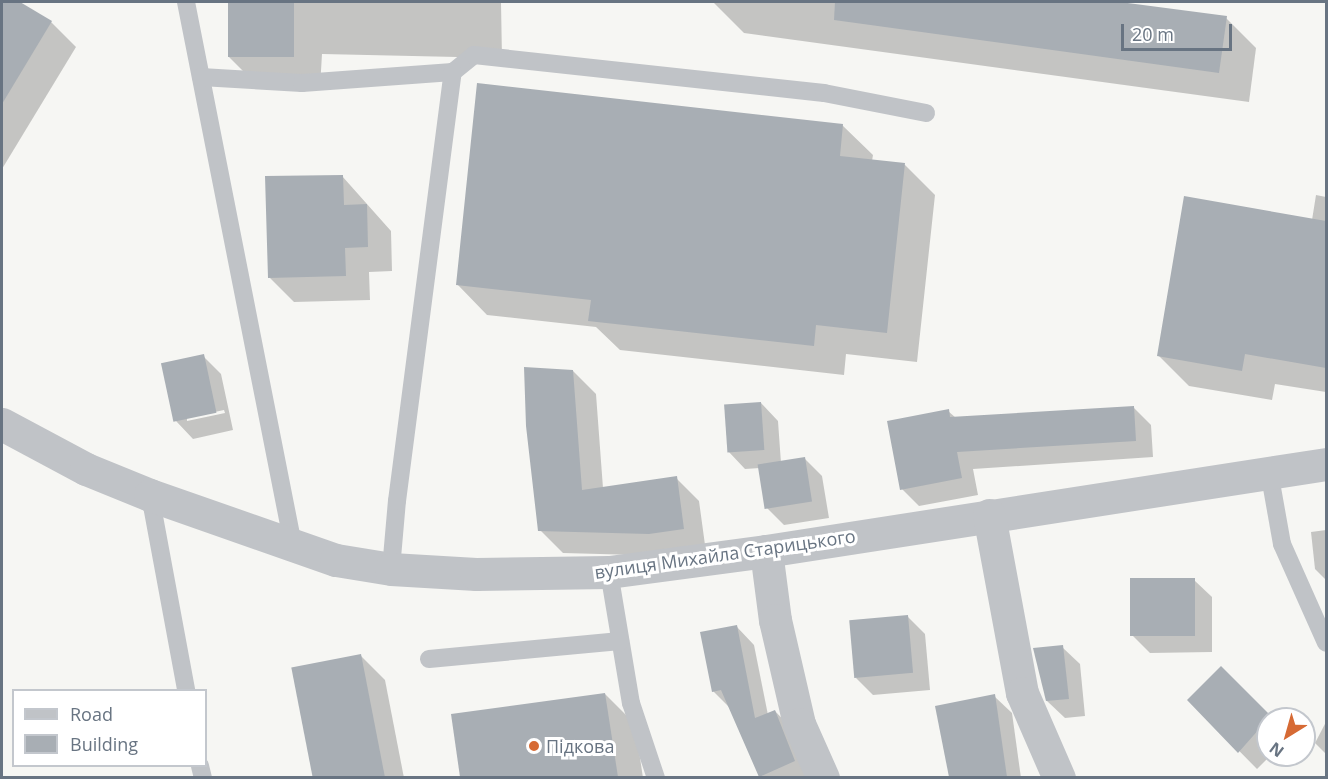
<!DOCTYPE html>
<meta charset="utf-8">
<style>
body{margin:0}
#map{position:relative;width:1328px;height:779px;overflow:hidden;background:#f6f6f3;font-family:"Open Sans",sans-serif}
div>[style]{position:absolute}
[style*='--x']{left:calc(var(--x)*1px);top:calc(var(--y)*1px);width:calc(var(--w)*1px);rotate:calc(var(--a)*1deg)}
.shadow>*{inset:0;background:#0003}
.building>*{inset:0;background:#a8aeb4;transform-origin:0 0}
.lane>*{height:18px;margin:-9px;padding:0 9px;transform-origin:9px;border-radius:9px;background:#c0c3c7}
.street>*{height:33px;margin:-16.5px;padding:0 16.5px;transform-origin:16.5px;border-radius:16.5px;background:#c0c3c7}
.dots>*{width:16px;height:16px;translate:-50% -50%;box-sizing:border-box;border:3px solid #fff;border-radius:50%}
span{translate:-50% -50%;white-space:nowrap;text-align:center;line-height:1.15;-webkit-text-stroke:6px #fff;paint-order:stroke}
.street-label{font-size:18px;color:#687482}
.poi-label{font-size:18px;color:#687482}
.left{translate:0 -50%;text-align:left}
.frame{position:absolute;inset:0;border:3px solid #687482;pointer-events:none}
.legend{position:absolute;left:12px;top:689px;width:195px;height:78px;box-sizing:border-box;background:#fff;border:2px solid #c3c7cd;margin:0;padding:8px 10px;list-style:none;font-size:18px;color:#687482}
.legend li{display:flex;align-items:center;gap:12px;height:30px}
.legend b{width:30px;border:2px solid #c3c7cd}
.north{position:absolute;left:1256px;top:707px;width:60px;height:60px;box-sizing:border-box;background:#fff;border:2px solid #c3c7cd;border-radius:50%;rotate:217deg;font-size:16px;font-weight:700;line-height:24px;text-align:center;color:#687482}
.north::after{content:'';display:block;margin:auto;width:21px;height:27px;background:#d66a34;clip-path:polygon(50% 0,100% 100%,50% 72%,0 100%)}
.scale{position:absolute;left:1121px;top:24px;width:111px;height:27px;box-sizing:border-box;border:3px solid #687482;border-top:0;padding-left:8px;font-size:18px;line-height:21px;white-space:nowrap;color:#687482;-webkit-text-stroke:4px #fff;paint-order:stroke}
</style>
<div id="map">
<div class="shadow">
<div style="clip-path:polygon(2px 2px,17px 2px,51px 22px,76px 47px,2px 169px)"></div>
<div style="clip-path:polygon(230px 2px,501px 2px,502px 58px,322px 54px,320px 88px,259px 87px,229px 57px)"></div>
<div style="clip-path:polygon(1109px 2px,1226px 18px,1256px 48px,1249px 102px,744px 33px,714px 3px)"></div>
<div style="clip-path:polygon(842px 125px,873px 155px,872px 161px,905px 165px,935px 195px,917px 362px,846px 354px,844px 375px,620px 350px,596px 327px,487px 315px,457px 284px)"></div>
<div style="clip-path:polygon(342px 176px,391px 231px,392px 271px,369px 272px,370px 300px,294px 302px,270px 278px)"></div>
<div style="clip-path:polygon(1316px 195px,1326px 197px,1326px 392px,1275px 384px,1272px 400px,1189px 386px,1159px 356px,1312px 220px)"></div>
<div style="clip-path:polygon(evenodd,203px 356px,221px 374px,233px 430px,193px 439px,176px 421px,203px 356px,224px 410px,225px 413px,187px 421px,187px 418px,224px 410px)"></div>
<div style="clip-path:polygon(573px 371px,596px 394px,603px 488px,676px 478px,699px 501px,706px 552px,673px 556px,563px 553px,540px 530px)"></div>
<div style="clip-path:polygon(761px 403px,778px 421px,781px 463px,805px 459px,822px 476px,829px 518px,784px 525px,767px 508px,760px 468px,745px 469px,728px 451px)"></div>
<div style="clip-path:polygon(1133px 407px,1151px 425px,1153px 457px,973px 469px,978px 495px,919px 506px,902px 489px,948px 411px,956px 418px)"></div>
<div style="clip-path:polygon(1326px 530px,1326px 580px,1315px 569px,1311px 532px)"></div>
<div style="clip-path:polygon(1194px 580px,1212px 597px,1212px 652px,1150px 653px,1132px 635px)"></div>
<div style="clip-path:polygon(908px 617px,925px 634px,930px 690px,873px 695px,856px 678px)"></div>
<div style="clip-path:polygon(737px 627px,754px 645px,768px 715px,775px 711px,792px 729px,811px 778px,762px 778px,730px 708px,713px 691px)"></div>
<div style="clip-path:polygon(1062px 647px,1080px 664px,1085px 716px,1065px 718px,1047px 701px)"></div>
<div style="clip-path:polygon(361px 656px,385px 680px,404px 778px,314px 778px,293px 668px)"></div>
<div style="clip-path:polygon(1221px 668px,1272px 719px,1268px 719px,1271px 755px,1257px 769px,1189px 700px)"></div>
<div style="clip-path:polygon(605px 694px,635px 724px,643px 778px,462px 778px,453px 715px)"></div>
<div style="clip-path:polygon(994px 696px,1012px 713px,1021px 778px,950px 778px,937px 707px)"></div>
<div style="clip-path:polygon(1326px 722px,1326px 754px,1315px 743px)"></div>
</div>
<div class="building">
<div style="clip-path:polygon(2px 2px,20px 2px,52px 21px,2px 104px)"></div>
<div style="left:228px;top:2px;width:66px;height:55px"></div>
<div style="clip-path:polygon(835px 2px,1120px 2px,1227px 16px,1219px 73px,834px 20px)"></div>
<div style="clip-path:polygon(477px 83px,843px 124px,840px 156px,905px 163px,887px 333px,816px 325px,814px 346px,588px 321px,591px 300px,456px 285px)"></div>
<div style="clip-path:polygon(343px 175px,344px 205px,367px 204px,368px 247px,345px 248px,346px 276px,268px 278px,265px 176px)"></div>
<div style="clip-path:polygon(1184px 196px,1326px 221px,1326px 368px,1245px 354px,1242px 371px,1157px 356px)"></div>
<div style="left:204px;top:354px;width:60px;height:44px;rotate:78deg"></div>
<div style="clip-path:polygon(524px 367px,573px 370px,582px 490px,677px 476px,684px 529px,649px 534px,538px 531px,526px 426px)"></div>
<div style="left:761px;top:402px;width:48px;height:37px;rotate:86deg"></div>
<div style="clip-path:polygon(1134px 406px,1136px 441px,957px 452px,962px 478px,900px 490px,887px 421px,949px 409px,950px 417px)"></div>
<div style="left:805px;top:457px;width:45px;height:48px;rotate:81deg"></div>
<div style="left:1130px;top:578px;width:65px;height:58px"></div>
<div style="left:908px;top:615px;width:58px;height:59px;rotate:85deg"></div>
<div style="clip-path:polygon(737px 625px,755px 718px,775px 710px,795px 761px,759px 777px,721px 690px,712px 692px,700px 632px)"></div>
<div style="clip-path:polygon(1063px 645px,1069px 699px,1046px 701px,1033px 648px)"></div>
<div style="left:361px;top:654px;width:125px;height:71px;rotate:79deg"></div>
<div style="clip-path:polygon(1221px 666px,1273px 718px,1268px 719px,1238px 753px,1187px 700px)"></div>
<div style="clip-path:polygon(605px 693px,618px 777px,460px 777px,451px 714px)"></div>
<div style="clip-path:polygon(995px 694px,1007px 777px,949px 777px,935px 706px)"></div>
</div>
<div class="lane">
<div style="--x:186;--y:2;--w:553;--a:78.85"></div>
<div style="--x:201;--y:77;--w:101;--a:3.4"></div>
<div style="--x:302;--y:83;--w:151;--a:-4.2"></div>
<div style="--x:453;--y:72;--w:27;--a:-39"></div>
<div style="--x:474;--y:55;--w:352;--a:6.2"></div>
<div style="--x:824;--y:93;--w:104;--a:11.1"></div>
<div style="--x:1269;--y:471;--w:74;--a:79.9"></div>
<div style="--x:1282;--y:544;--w:108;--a:66"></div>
<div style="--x:150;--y:495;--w:198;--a:79.5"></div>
<div style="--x:391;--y:569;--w:68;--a:-85"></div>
<div style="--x:397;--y:501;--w:433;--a:-82.6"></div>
<div style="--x:609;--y:572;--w:133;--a:80.5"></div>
<div style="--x:631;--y:703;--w:79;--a:71.6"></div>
<div style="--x:429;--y:659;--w:192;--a:-5.4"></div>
<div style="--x:200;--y:766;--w:12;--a:76"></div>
</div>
<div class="street">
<div style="--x:2;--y:424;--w:95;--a:28.2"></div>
<div style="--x:86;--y:469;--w:69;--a:22.1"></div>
<div style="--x:150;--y:495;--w:197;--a:19.3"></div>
<div style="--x:336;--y:560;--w:56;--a:9.3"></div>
<div style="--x:391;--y:569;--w:85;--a:3.4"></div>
<div style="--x:476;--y:574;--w:133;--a:-0.9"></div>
<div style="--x:609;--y:572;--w:158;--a:-7.6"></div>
<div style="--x:766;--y:551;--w:567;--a:-8.83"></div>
<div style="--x:989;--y:515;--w:181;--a:79.5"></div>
<div style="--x:1022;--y:693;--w:93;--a:66.5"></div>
<div style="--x:766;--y:551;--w:70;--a:82.6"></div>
<div style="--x:775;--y:620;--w:107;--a:77"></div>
<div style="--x:799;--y:724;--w:59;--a:66"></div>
</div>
<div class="dots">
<div style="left:534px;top:746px;background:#d66a34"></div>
</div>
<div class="street-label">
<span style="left:725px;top:554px;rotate:-8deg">вулиця Михайла Старицького</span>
</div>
<div class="poi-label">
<span class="left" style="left:546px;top:746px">Підкова</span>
</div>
<div class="frame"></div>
<ul class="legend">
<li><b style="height:8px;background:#c0c3c7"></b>Road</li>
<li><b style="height:16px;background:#a8aeb4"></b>Building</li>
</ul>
<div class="north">N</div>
<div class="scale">20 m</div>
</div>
